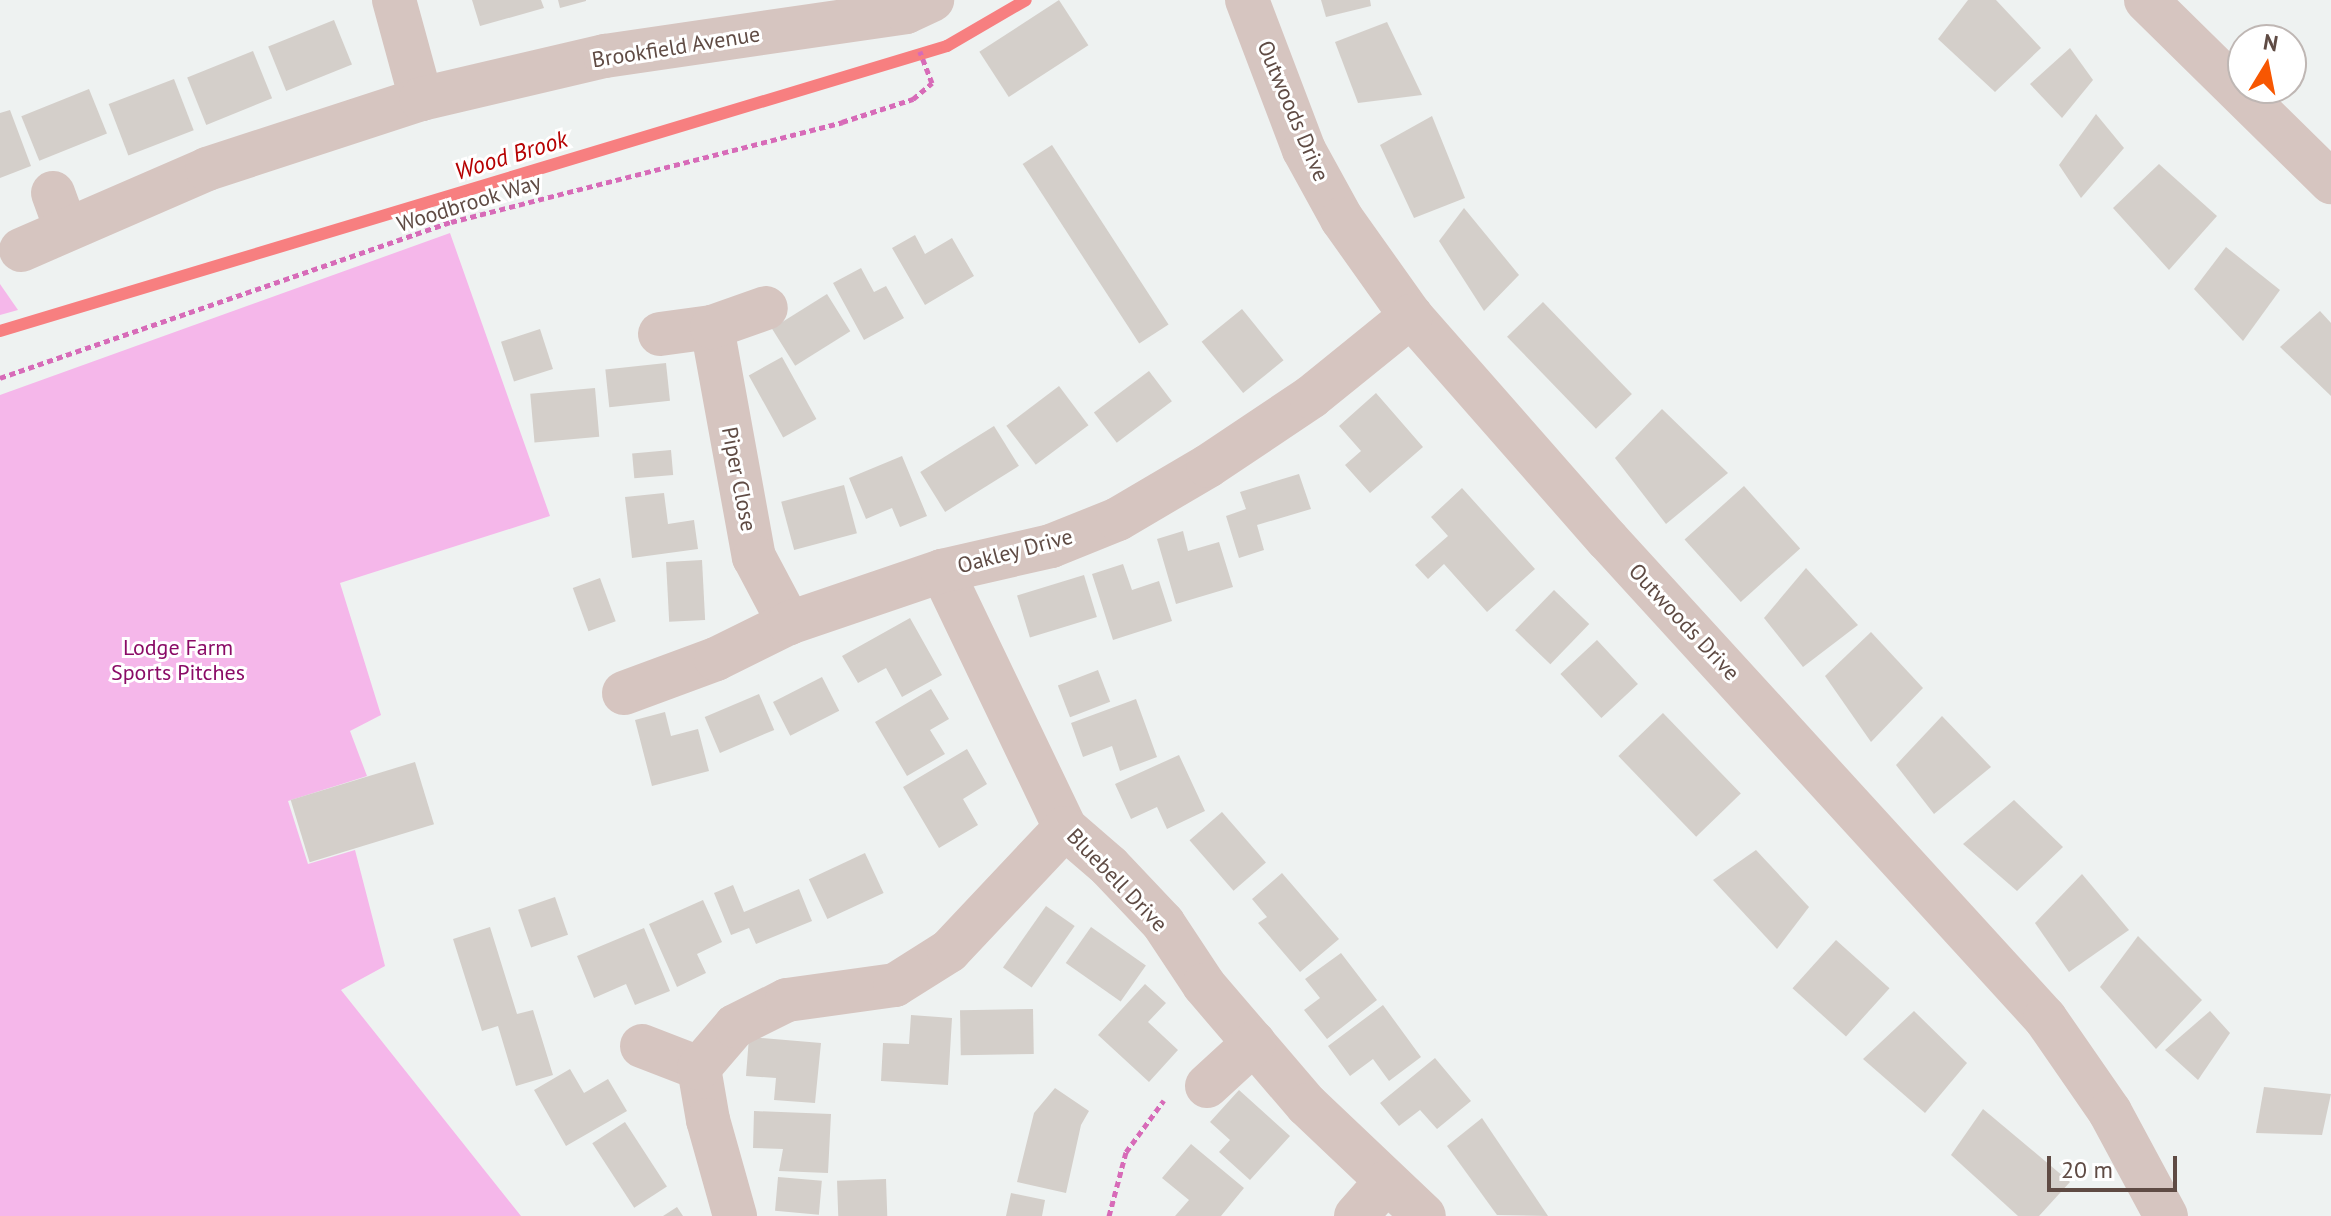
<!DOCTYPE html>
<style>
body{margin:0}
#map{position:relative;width:2331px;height:1216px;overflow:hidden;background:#eef2f1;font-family:"PT Sans",sans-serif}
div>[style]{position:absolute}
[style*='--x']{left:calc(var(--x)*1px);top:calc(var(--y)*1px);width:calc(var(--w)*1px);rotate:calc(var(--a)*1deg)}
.green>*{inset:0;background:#f5b7ea}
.stream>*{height:12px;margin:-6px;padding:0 6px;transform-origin:6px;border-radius:6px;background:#f77f80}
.building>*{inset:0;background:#d4cfca;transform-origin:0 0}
.path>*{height:5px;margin-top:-2.5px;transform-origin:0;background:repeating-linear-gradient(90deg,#d76bb8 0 6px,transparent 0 10px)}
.minor>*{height:44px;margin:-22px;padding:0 22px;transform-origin:22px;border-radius:22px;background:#d6c5c0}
span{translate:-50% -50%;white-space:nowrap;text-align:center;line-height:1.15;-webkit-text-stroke:6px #fff;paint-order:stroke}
.street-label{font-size:22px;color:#5f4b44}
.park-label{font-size:22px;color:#8a0b66}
.water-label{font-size:24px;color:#b60001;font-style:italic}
.north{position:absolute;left:2227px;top:24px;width:80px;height:80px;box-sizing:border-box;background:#fff;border:2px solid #bfb7b4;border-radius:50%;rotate:10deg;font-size:22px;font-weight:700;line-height:32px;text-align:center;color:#5f4b44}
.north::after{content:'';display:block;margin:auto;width:28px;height:36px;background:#f75702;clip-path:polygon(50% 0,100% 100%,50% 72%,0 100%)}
.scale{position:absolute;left:2047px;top:1156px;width:130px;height:36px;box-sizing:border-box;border:4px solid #5f4b44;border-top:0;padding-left:10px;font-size:24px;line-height:28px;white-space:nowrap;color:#5f4b44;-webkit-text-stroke:6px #fff;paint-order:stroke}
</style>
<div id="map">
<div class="green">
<div style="clip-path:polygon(450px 233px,550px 516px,340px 583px,381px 715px,350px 731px,367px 776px,288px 801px,308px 864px,355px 850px,385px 966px,341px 990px,521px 1216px,0 1216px,0 395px)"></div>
<div style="clip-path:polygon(0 284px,18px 310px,0 315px)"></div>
</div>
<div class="stream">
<div style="--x:0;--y:331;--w:989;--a:-16.75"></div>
<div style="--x:947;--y:46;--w:91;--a:-30.2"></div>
</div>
<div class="building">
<div style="clip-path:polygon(472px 0,541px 0,544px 8px,480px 26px)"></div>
<div style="clip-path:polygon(558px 0,586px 0,586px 1px,560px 8px)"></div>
<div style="left:1059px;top:0;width:54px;height:95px;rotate:57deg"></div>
<div style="clip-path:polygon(1321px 0,1370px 0,1371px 6px,1326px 17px)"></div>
<div style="clip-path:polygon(1968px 0,1996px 0,2041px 48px,1995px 92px,1938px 39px)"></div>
<div style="left:334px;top:20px;width:48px;height:71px;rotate:68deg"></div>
<div style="clip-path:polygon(1387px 22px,1422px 95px,1358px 103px,1335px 42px)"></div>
<div style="clip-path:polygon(2070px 48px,2093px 80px,2062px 118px,2030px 84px)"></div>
<div style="left:253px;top:51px;width:51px;height:71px;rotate:68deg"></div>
<div style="left:174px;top:79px;width:55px;height:70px;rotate:69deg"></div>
<div style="left:89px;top:89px;width:48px;height:73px;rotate:68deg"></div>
<div style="clip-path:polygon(10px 110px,31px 166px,0 178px,0 113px)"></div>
<div style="clip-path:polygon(2096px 114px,2124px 148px,2081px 198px,2059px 165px)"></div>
<div style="clip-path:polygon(1432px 116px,1465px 198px,1414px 218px,1380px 145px)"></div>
<div style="left:1052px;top:145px;width:214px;height:35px;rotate:57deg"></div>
<div style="clip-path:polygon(2159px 164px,2217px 216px,2169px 270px,2113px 208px)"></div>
<div style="clip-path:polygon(1464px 208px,1519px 275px,1484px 311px,1439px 241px)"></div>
<div style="clip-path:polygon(915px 235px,925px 254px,952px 238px,974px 276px,925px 305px,892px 248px)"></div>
<div style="clip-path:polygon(2226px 247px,2280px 290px,2243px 341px,2194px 289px)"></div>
<div style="clip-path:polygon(861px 268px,874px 292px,886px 286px,904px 318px,864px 340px,833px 283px)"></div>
<div style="left:827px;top:294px;width:44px;height:65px;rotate:58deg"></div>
<div style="left:1543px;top:302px;width:128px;height:50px;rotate:46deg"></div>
<div style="left:1242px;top:309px;width:66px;height:52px;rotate:51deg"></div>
<div style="clip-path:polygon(2320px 311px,2331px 323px,2331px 396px,2280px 347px)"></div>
<div style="left:540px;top:329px;width:42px;height:41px;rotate:72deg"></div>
<div style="left:782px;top:357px;width:71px;height:38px;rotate:61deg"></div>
<div style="left:666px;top:363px;width:38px;height:61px;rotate:84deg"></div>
<div style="left:1149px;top:371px;width:38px;height:69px;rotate:53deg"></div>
<div style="left:1059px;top:386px;width:49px;height:66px;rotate:53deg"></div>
<div style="left:595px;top:388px;width:49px;height:65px;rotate:85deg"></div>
<div style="clip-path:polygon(1376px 393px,1423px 447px,1370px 493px,1345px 465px,1361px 451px,1339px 426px)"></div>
<div style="clip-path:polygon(1662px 409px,1728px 473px,1666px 524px,1615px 458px)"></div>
<div style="left:994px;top:426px;width:47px;height:87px;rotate:58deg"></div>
<div style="left:671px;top:450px;width:25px;height:39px;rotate:85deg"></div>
<div style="clip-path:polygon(902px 456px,927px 516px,900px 527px,892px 508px,866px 519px,849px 478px)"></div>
<div style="clip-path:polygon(1299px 474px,1311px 509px,1257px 525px,1264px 550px,1239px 558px,1226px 516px,1246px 509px,1240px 492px)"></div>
<div style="left:844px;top:485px;width:50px;height:65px;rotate:75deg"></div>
<div style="left:1744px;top:486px;width:84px;height:80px;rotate:48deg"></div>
<div style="clip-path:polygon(1462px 488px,1535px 569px,1487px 612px,1444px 564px,1428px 579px,1415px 565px,1448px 536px,1431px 517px)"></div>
<div style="clip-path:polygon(664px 493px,668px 524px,694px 520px,698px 549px,632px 558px,625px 497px)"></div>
<div style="clip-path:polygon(1183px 531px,1188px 551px,1219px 542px,1233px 587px,1176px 604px,1157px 539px)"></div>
<div style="left:702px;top:560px;width:60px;height:36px;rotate:87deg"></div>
<div style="clip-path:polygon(1123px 564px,1132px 590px,1159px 581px,1172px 621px,1113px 640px,1092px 574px)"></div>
<div style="clip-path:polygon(1806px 568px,1858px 625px,1803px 667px,1764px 618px)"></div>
<div style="left:1084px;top:575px;width:44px;height:70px;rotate:73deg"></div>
<div style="left:600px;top:578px;width:46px;height:29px;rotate:70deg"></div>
<div style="left:1554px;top:590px;width:49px;height:56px;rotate:44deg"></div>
<div style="clip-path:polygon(910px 618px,942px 675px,902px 697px,886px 668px,858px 683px,842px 656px)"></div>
<div style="clip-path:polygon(1871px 632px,1923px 688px,1871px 742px,1825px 676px)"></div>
<div style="left:1597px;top:640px;width:60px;height:50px;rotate:47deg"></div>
<div style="left:1098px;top:670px;width:34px;height:43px;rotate:69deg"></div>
<div style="left:822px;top:677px;width:38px;height:55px;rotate:63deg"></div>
<div style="clip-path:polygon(931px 689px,949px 719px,930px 730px,945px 754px,907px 776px,875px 722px)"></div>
<div style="left:759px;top:694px;width:39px;height:59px;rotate:67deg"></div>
<div style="clip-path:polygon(1136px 699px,1157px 757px,1120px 771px,1112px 746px,1083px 757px,1071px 723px)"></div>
<div style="clip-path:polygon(665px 712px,671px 736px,698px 729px,709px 771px,652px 786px,635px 720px)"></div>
<div style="left:1663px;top:713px;width:112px;height:62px;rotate:46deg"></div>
<div style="clip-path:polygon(1942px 716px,1991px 767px,1934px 814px,1896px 765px)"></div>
<div style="clip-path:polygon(967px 749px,987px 784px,963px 799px,978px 825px,939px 848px,903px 787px)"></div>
<div style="clip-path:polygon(1179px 755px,1205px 811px,1167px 829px,1157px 807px,1131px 819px,1115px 784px)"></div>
<div style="left:415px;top:762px;width:65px;height:130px;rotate:73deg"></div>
<div style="clip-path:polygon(2014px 800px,2063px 847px,2017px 891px,1963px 844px)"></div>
<div style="left:1222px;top:812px;width:67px;height:43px;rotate:49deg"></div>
<div style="clip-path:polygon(1756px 850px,1809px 907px,1777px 949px,1713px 880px)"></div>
<div style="left:865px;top:853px;width:44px;height:62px;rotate:65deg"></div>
<div style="clip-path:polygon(1282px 873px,1339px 939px,1300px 972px,1258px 923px,1267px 917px,1252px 899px)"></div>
<div style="clip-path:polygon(2082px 874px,2129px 930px,2069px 972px,2035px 923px)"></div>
<div style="clip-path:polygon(733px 885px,744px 912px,799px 889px,812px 921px,756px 944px,749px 928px,731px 935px,714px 893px)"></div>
<div style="left:555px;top:897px;width:40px;height:39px;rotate:71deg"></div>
<div style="clip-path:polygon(703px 900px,722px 942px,697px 954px,706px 973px,677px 987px,649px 924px)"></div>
<div style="left:1046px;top:906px;width:35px;height:75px;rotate:35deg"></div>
<div style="clip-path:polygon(490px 927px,517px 1014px,533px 1010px,553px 1075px,516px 1086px,498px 1026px,482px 1031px,453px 939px)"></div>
<div style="left:1091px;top:927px;width:67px;height:44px;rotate:35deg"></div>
<div style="clip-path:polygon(644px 928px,670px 991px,635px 1005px,626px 984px,594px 998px,577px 956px)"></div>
<div style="clip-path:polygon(2138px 936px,2202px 1000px,2156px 1049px,2100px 987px)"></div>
<div style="left:1836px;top:940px;width:72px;height:65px;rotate:42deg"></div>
<div style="clip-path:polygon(1341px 953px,1377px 1000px,1327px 1039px,1304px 1010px,1320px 998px,1305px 979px)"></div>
<div style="clip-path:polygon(1145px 984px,1166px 1003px,1148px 1022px,1178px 1050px,1149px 1082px,1098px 1035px)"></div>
<div style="clip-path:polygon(1383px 1005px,1421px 1057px,1389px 1081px,1373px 1059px,1350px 1076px,1328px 1046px)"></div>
<div style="left:1033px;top:1009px;width:45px;height:73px;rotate:89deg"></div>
<div style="clip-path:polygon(1914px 1011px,1967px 1063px,1925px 1113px,1863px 1059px)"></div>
<div style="clip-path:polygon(2210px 1011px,2230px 1033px,2198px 1080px,2165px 1050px)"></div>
<div style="clip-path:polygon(911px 1015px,952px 1018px,948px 1085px,881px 1081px,883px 1043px,909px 1044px)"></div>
<div style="clip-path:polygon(749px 1037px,821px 1043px,815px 1103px,774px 1100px,776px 1078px,746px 1076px)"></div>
<div style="clip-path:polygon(1435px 1058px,1471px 1101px,1437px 1129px,1420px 1110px,1399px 1126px,1380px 1103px)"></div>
<div style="clip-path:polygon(570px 1069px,584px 1093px,608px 1079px,627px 1111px,566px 1146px,534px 1090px)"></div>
<div style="clip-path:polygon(2264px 1087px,2331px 1094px,2322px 1135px,2256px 1133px)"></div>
<div style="clip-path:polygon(1055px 1088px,1089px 1111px,1081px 1125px,1066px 1193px,1017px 1182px,1034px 1113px)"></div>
<div style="clip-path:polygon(1239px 1090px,1290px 1136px,1250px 1180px,1219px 1152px,1230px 1140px,1210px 1122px)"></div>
<div style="clip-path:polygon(1983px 1109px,2070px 1182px,2039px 1216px,2018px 1216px,1951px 1155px)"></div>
<div style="clip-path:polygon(754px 1111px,831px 1114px,828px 1173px,779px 1171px,783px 1149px,753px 1148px)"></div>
<div style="clip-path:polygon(1482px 1118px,1548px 1216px,1497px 1215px,1447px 1146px)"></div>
<div style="left:625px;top:1122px;width:77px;height:39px;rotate:57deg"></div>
<div style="clip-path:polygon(1191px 1144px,1244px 1188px,1221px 1216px,1175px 1216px,1189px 1200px,1162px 1178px)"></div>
<div style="left:778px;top:1177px;width:44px;height:34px;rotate:5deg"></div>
<div style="left:886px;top:1179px;width:37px;height:49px;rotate:88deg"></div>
<div style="clip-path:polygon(1011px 1193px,1045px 1200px,1042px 1216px,1006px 1216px)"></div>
<div style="clip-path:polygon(677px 1207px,683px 1216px,663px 1216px)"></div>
</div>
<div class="path">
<div style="--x:0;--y:378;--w:477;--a:-19.1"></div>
<div style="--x:451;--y:222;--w:404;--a:-14.3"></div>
<div style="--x:842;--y:122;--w:75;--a:-17.9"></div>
<div style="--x:913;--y:99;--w:25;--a:-40"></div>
<div style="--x:932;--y:83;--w:34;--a:-111"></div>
<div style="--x:1109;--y:1216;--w:66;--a:-75.1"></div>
<div style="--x:1126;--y:1152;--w:64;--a:-53.8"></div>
</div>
<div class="minor">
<div style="--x:394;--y:0;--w:103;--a:74.7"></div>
<div style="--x:1247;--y:0;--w:160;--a:69.2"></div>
<div style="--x:1304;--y:150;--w:79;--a:61.2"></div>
<div style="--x:1342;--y:219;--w:119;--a:54.6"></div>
<div style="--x:1411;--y:316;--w:298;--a:48.7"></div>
<div style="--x:1608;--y:540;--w:648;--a:47.57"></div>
<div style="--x:2045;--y:1018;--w:114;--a:55.3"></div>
<div style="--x:2110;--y:1112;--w:118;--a:61.7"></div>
<div style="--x:2146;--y:0;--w:260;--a:44.5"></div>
<div style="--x:53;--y:193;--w:37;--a:70"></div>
<div style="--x:21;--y:250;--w:203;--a:-23.5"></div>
<div style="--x:207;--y:169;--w:225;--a:-18.1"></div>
<div style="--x:421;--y:99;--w:189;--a:-13.2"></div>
<div style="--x:605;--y:56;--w:304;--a:-8.3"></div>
<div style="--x:906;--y:12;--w:29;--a:-25"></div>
<div style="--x:712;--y:327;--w:234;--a:79.7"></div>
<div style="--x:754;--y:557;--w:75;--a:62.1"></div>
<div style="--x:660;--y:334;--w:52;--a:-7.7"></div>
<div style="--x:712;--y:327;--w:57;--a:-19.4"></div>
<div style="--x:942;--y:571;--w:285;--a:64.4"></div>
<div style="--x:1065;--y:828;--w:58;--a:40.8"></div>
<div style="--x:1109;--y:866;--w:79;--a:46.5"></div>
<div style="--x:1163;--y:923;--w:74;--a:56.5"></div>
<div style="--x:1204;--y:985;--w:158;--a:49.4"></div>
<div style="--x:1307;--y:1105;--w:161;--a:43.5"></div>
<div style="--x:624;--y:693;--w:98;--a:-20.3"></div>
<div style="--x:716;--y:659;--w:81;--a:-26.3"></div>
<div style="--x:789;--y:623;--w:162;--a:-18.8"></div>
<div style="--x:942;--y:571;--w:112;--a:-12.9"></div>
<div style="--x:1051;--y:546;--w:72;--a:-21.9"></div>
<div style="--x:1118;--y:519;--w:104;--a:-30.5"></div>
<div style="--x:1208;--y:466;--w:124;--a:-33.8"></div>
<div style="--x:1311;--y:397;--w:129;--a:-39"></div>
<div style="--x:642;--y:1046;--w:61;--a:21.1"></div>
<div style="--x:699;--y:1068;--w:53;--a:80.2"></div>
<div style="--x:708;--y:1120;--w:100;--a:74.3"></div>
<div style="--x:699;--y:1068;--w:55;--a:-49.4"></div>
<div style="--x:735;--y:1026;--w:58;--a:-26.6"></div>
<div style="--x:787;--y:1000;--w:109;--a:-7.9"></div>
<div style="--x:895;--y:985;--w:64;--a:-32.2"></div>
<div style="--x:949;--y:951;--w:169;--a:-46.7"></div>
<div style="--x:1207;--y:1086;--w:64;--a:-42.5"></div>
<div style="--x:1356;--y:1216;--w:44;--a:-48.7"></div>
</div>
<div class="street-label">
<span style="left:676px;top:47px;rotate:-9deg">Brookfield Avenue</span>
<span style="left:1293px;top:111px;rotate:67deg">Outwoods Drive</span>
<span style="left:469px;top:203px;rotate:-17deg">Woodbrook Way</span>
<span style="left:739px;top:479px;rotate:79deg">Piper Close</span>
<span style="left:1015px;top:551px;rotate:-15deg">Oakley Drive</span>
<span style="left:1684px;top:622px;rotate:47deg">Outwoods Drive</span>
<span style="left:1117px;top:880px;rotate:46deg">Bluebell Drive</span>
</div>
<div class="park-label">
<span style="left:178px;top:660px">Lodge Farm<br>Sports Pitches</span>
</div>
<div class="water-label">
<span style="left:511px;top:155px;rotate:-17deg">Wood Brook</span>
</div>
<div class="north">N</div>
<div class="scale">20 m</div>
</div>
